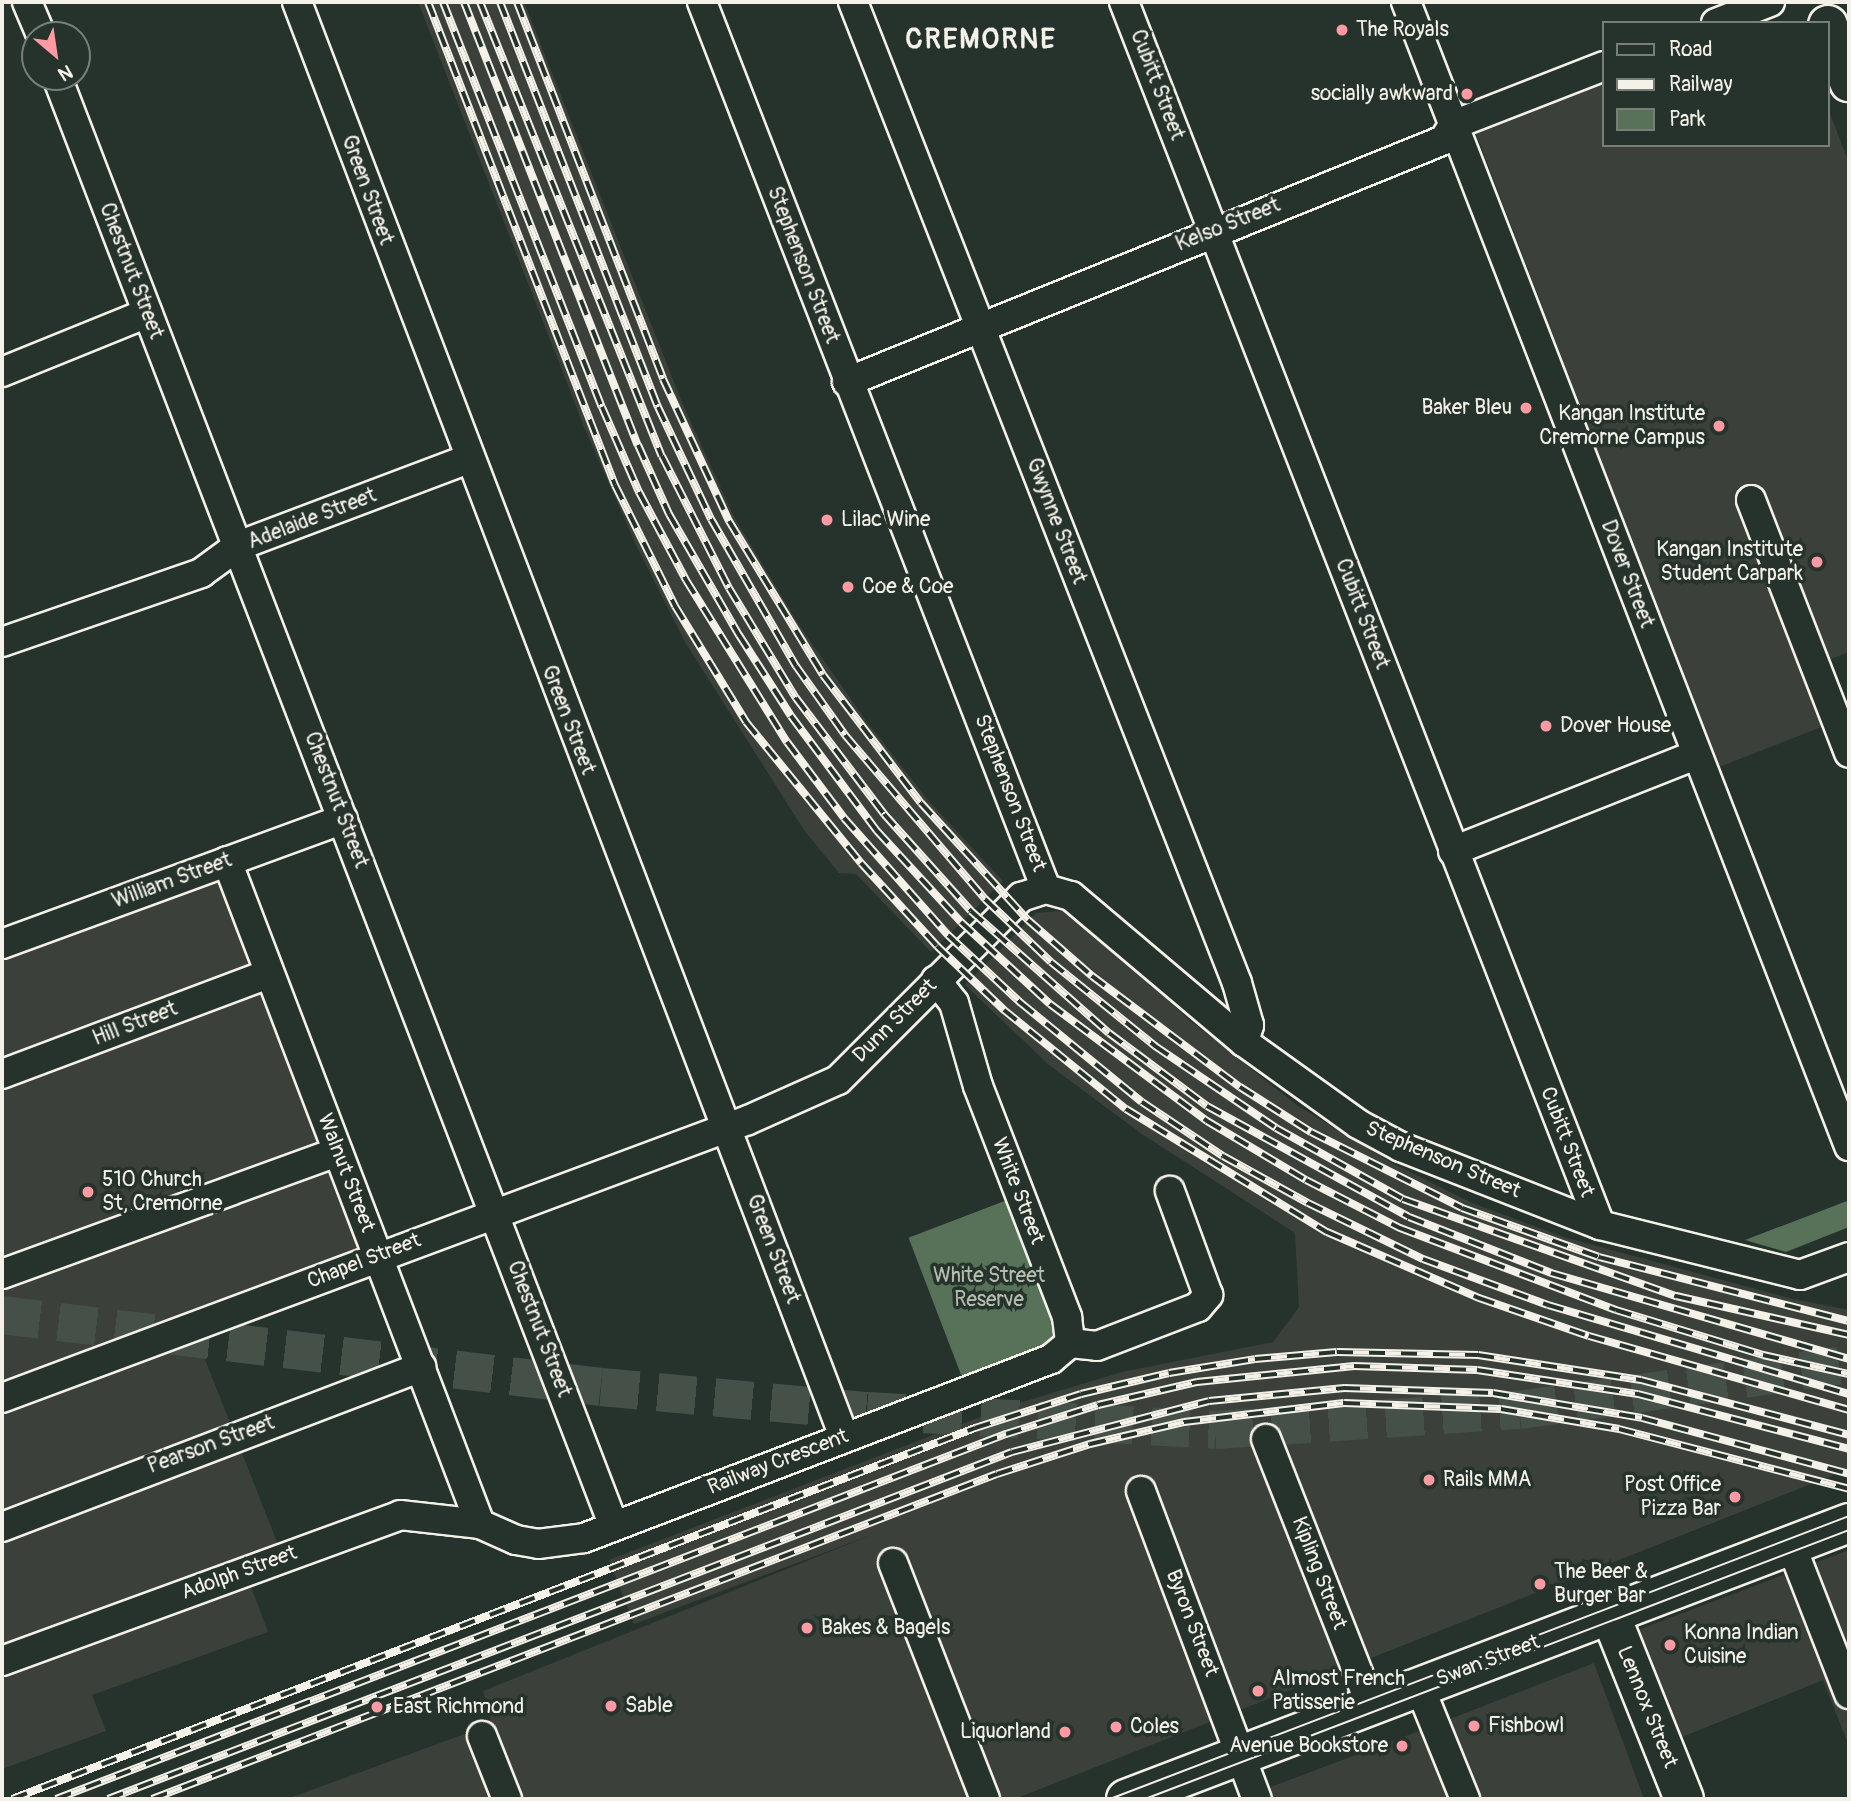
<!DOCTYPE html>
<style>
body{margin:0}
#map{position:relative;width:1851px;height:1801px;overflow:hidden;background:#26332d;font-family:Pangolin,sans-serif}
div>[style]{position:absolute}
[style*='--x']{left:calc(var(--x)*1px);top:calc(var(--y)*1px);width:calc(var(--w)*1px);rotate:calc(var(--a)*1deg)}
.built>*{inset:0;background:#3b413a}
.green>*{inset:0;background:#577258;transform-origin:0 0}
.highway-tunnel>*{height:38px;margin-top:-19px;transform-origin:0;background:repeating-linear-gradient(90deg,#455049 0 38px,transparent 0 57px)}
.roads{filter:drop-shadow(2px 0 #f4f1e8) drop-shadow(-2px 0 #f4f1e8) drop-shadow(0 2px #f4f1e8) drop-shadow(0 -2px #f4f1e8)}
.street>*{height:28px;margin:-14px;padding:0 14px;transform-origin:14px;border-radius:14px;background:#26332d}
.secondary>*{height:38px;margin:-19px;padding:0 19px;transform-origin:19px;border-radius:19px;background:#26332d}
.tram>*{height:2px;margin:-1px;padding:0 1px;transform-origin:1px;border-radius:1px;background:#f4f1e8}
.rail>*{height:8px;margin-top:-4px;transform-origin:0;background:repeating-linear-gradient(90deg,#26332d 0 16px,#f4f1e8 0 32px);box-sizing:border-box;border-block:2px solid #f4f1e8}
.dots>*{width:19px;height:19px;translate:-50% -50%;box-sizing:border-box;border:4px solid #26332d;border-radius:50%}
span{translate:-50% -50%;white-space:nowrap;text-align:center;line-height:1.15;-webkit-text-stroke:7px #26332d;paint-order:stroke}
.poi-label{font-size:21px;color:#f4f1e8}
.left{translate:0 -50%;text-align:left}
.right{translate:-100% -50%;text-align:right}
.street-label{font-size:21px;color:#f4f1e8}
.park-label{font-size:21px;color:#b5beae}
.district-label{font-size:28px;color:#f4f1e8;font-weight:700;letter-spacing:2px}
.frame{position:absolute;inset:0;border:4px solid #f4f1e8;pointer-events:none}
.legend{position:absolute;left:1602px;top:21px;width:228px;height:126px;box-sizing:border-box;background:#26332d;border:2px solid #787f78;margin:0;padding:9px 12px;list-style:none;font-size:21px;color:#f4f1e8}
.legend li{display:flex;align-items:center;gap:14px;height:35px}
.legend b{width:35px;border:2px solid #787f78}
.north{position:absolute;left:21px;top:21px;width:70px;height:70px;box-sizing:border-box;background:#26332d;border:2px solid #787f78;border-radius:50%;rotate:151deg;font-size:19px;font-weight:700;line-height:28px;text-align:center;color:#f4f1e8}
.north::after{content:'';display:block;margin:auto;width:24px;height:32px;background:#ff9aa2;clip-path:polygon(50% 0,100% 100%,50% 72%,0 100%)}
</style>
<div id="map">
<div class="built">
<div style="clip-path:polygon(418px 2px,524px 2px,681px 400px,733px 515px,799px 625px,864px 718px,928px 800px,1003px 881px,931px 952px,856px 874px,839px 873px,804px 830px,685px 642px,637px 547px,585px 429px)"></div>
<div style="clip-path:polygon(1604px 81px,1604px 145px,1828px 145px,1828px 108px,1849px 163px,1849px 652px,1826px 661px,1847px 717px,1719px 767px,1475px 131px)"></div>
<div style="clip-path:polygon(230px 872px,368px 1249px,193px 1329px,277px 1542px,247px 1576px,268px 1632px,92px 1695px,106px 1731px,2px 1769px,2px 958px)"></div>
<div style="clip-path:polygon(1073px 910px,1189px 1020px,1298px 1106px,1392px 1163px,1472px 1203px,1567px 1238px,1793px 1299px,1849px 1310px,1849px 1469px,1015px 1799px,287px 1799px,492px 1724px,483px 1691px,874px 1534px,634px 1624px,609px 1560px,1006px 1407px,1122px 1372px,1273px 1342px,1299px 1307px,1295px 1233px,1142px 1134px,1049px 1065px,965px 985px,1036px 913px)"></div>
<div style="clip-path:polygon(1849px 1550px,1849px 1746px,1823px 1680px,1682px 1737px,1638px 1630px)"></div>
<div style="clip-path:polygon(1594px 1663px,1644px 1799px,1239px 1799px,1422px 1730px)"></div>
</div>
<div class="green">
<div style="left:1015px;top:1197px;width:150px;height:114px;rotate:69deg"></div>
<div style="clip-path:polygon(1847px 1201px,1849px 1227px,1786px 1252px,1745px 1240px)"></div>
</div>
<div class="highway-tunnel">
<div style="--x:2;--y:1315;--w:603;--a:6.85"></div>
<div style="--x:601;--y:1387;--w:267;--a:5.2"></div>
<div style="--x:867;--y:1411;--w:349;--a:3.1"></div>
<div style="--x:1215;--y:1430;--w:305;--a:-3.8"></div>
<div style="--x:1519;--y:1410;--w:333;--a:-7.9"></div>
</div>
<div class="roads">
<div class="street">
<div style="--x:27;--y:2;--w:36;--a:67"></div>
<div style="--x:297;--y:2;--w:1536;--a:69.13"></div>
<div style="--x:702;--y:2;--w:951;--a:68.8"></div>
<div style="--x:853;--y:2;--w:1053;--a:68.62"></div>
<div style="--x:1237;--y:983;--w:44;--a:74.1"></div>
<div style="--x:1249;--y:1025;--w:18;--a:106"></div>
<div style="--x:1124;--y:2;--w:1312;--a:68.73"></div>
<div style="--x:1406;--y:2;--w:1227;--a:68.83"></div>
<div style="--x:1716;--y:23;--w:58;--a:-21.3"></div>
<div style="--x:57;--y:77;--w:1550;--a:68.98"></div>
<div style="--x:2;--y:372;--w:157;--a:-22.1"></div>
<div style="--x:847;--y:382;--w:644;--a:-22.07"></div>
<div style="--x:1444;--y:140;--w:17;--a:-59"></div>
<div style="--x:1453;--y:125;--w:162;--a:-21.3"></div>
<div style="--x:1751;--y:500;--w:271;--a:68.8"></div>
<div style="--x:2;--y:642;--w:211;--a:-19.1"></div>
<div style="--x:201;--y:573;--w:46;--a:-36.1"></div>
<div style="--x:238;--y:546;--w:246;--a:-20.7"></div>
<div style="--x:1453;--y:851;--w:261;--a:-21.6"></div>
<div style="--x:227;--y:861;--w:710;--a:69.11"></div>
<div style="--x:2;--y:944;--w:363;--a:-20.1"></div>
<div style="--x:936;--y:980;--w:29;--a:52"></div>
<div style="--x:954;--y:1003;--w:86;--a:73.9"></div>
<div style="--x:978;--y:1086;--w:248;--a:68.9"></div>
<div style="--x:1067;--y:1317;--w:26;--a:83"></div>
<div style="--x:2;--y:1074;--w:284;--a:-20.6"></div>
<div style="--x:2;--y:1274;--w:357;--a:-20"></div>
<div style="--x:1070;--y:1343;--w:27;--a:6"></div>
<div style="--x:1097;--y:1346;--w:108;--a:-21.1"></div>
<div style="--x:1198;--y:1307;--w:16;--a:-50"></div>
<div style="--x:1208;--y:1295;--w:111;--a:-110.1"></div>
<div style="--x:2;--y:1398;--w:796;--a:-20.44"></div>
<div style="--x:748;--y:1120;--w:98;--a:-24"></div>
<div style="--x:838;--y:1080;--w:259;--a:-45"></div>
<div style="--x:1021;--y:897;--w:26;--a:-18"></div>
<div style="--x:1046;--y:889;--w:26;--a:16"></div>
<div style="--x:1071;--y:896;--w:226;--a:40.2"></div>
<div style="--x:1244;--y:1042;--w:140;--a:35.7"></div>
<div style="--x:1358;--y:1124;--w:49;--a:28.1"></div>
<div style="--x:1401;--y:1147;--w:214;--a:21.4"></div>
<div style="--x:1600;--y:1225;--w:206;--a:14"></div>
<div style="--x:1800;--y:1275;--w:52;--a:-20.2"></div>
<div style="--x:1266;--y:1439;--w:287;--a:68.5"></div>
<div style="--x:1141;--y:1491;--w:329;--a:69.4"></div>
<div style="--x:2;--y:1527;--w:449;--a:-20.9"></div>
<div style="--x:1791;--y:1545;--w:160;--a:68.7"></div>
<div style="--x:893;--y:1563;--w:253;--a:68.7"></div>
<div style="--x:2;--y:1661;--w:424;--a:-20.1"></div>
<div style="--x:400;--y:1515;--w:81;--a:6.4"></div>
<div style="--x:480;--y:1524;--w:39;--a:24"></div>
<div style="--x:516;--y:1540;--w:22;--a:10"></div>
<div style="--x:538;--y:1544;--w:46;--a:-7.4"></div>
<div style="--x:584;--y:1538;--w:500;--a:-20.97"></div>
<div style="--x:1051;--y:1359;--w:25;--a:-40"></div>
<div style="--x:1420;--y:1688;--w:120;--a:67.9"></div>
<div style="--x:482;--y:1736;--w:68;--a:68.4"></div>
</div>
<div class="secondary">
<div style="--x:1828;--y:25;--w:61;--a:69.8"></div>
<div style="--x:1610;--y:1614;--w:199;--a:68.2"></div>
<div style="--x:1126;--y:1799;--w:774;--a:-20.89"></div>
</div>
</div>
<div class="tram">
<div style="--x:1110;--y:1799;--w:791;--a:-20.95"></div>
<div style="--x:1145;--y:1799;--w:754;--a:-20.91"></div>
</div>
<div class="rail">
<div style="--x:428;--y:2;--w:518;--a:68.84"></div>
<div style="--x:615;--y:485;--w:135;--a:63.6"></div>
<div style="--x:675;--y:606;--w:136;--a:58.5"></div>
<div style="--x:746;--y:722;--w:182;--a:50.8"></div>
<div style="--x:861;--y:863;--w:113;--a:47.5"></div>
<div style="--x:937;--y:946;--w:93;--a:43.7"></div>
<div style="--x:1004;--y:1010;--w:157;--a:39.1"></div>
<div style="--x:1126;--y:1109;--w:236;--a:31.5"></div>
<div style="--x:1327;--y:1232;--w:166;--a:23.5"></div>
<div style="--x:1479;--y:1298;--w:116;--a:19.1"></div>
<div style="--x:1589;--y:1336;--w:270;--a:15.9"></div>
<div style="--x:443;--y:2;--w:435;--a:68.6"></div>
<div style="--x:602;--y:407;--w:93;--a:66.5"></div>
<div style="--x:639;--y:492;--w:100;--a:61.9"></div>
<div style="--x:686;--y:580;--w:191;--a:58.1"></div>
<div style="--x:787;--y:742;--w:95;--a:53.1"></div>
<div style="--x:844;--y:818;--w:157;--a:48.4"></div>
<div style="--x:948;--y:935;--w:100;--a:43"></div>
<div style="--x:1021;--y:1003;--w:156;--a:39.3"></div>
<div style="--x:1142;--y:1102;--w:97;--a:33.7"></div>
<div style="--x:1223;--y:1156;--w:97;--a:28.9"></div>
<div style="--x:1308;--y:1203;--w:128;--a:26"></div>
<div style="--x:1423;--y:1259;--w:133;--a:20.2"></div>
<div style="--x:1548;--y:1305;--w:314;--a:16.5"></div>
<div style="--x:464;--y:2;--w:476;--a:68.6"></div>
<div style="--x:638;--y:445;--w:76;--a:65.8"></div>
<div style="--x:669;--y:514;--w:140;--a:60"></div>
<div style="--x:739;--y:635;--w:96;--a:57.3"></div>
<div style="--x:791;--y:716;--w:144;--a:53.2"></div>
<div style="--x:877;--y:831;--w:124;--a:47.3"></div>
<div style="--x:961;--y:922;--w:121;--a:42.7"></div>
<div style="--x:1050;--y:1004;--w:196;--a:36.7"></div>
<div style="--x:1207;--y:1121;--w:115;--a:30.8"></div>
<div style="--x:1306;--y:1180;--w:106;--a:27.1"></div>
<div style="--x:1400;--y:1228;--w:231;--a:20.8"></div>
<div style="--x:1616;--y:1310;--w:154;--a:17"></div>
<div style="--x:1763;--y:1355;--w:88;--a:12.5"></div>
<div style="--x:480;--y:2;--w:489;--a:68.2"></div>
<div style="--x:662;--y:456;--w:148;--a:63.1"></div>
<div style="--x:729;--y:588;--w:129;--a:58.7"></div>
<div style="--x:796;--y:698;--w:146;--a:52.8"></div>
<div style="--x:884;--y:814;--w:130;--a:48.1"></div>
<div style="--x:971;--y:911;--w:184;--a:41.5"></div>
<div style="--x:1109;--y:1033;--w:122;--a:36.7"></div>
<div style="--x:1207;--y:1106;--w:230;--a:28.8"></div>
<div style="--x:1409;--y:1217;--w:153;--a:21.5"></div>
<div style="--x:1551;--y:1273;--w:310;--a:16.1"></div>
<div style="--x:500;--y:2;--w:435;--a:68.7"></div>
<div style="--x:658;--y:407;--w:124;--a:64.7"></div>
<div style="--x:711;--y:519;--w:170;--a:60"></div>
<div style="--x:796;--y:666;--w:85;--a:54.6"></div>
<div style="--x:845;--y:735;--w:216;--a:49.5"></div>
<div style="--x:985;--y:899;--w:91;--a:43.7"></div>
<div style="--x:1051;--y:962;--w:134;--a:38.9"></div>
<div style="--x:1155;--y:1046;--w:146;--a:34.1"></div>
<div style="--x:1276;--y:1128;--w:145;--a:29.2"></div>
<div style="--x:1403;--y:1199;--w:290;--a:19.6"></div>
<div style="--x:1676;--y:1296;--w:177;--a:12.7"></div>
<div style="--x:517;--y:2;--w:404;--a:68.8"></div>
<div style="--x:663;--y:379;--w:157;--a:65.1"></div>
<div style="--x:729;--y:521;--w:180;--a:58.6"></div>
<div style="--x:823;--y:675;--w:161;--a:52.6"></div>
<div style="--x:921;--y:803;--w:159;--a:47.6"></div>
<div style="--x:1028;--y:920;--w:85;--a:41.2"></div>
<div style="--x:1092;--y:976;--w:185;--a:36.9"></div>
<div style="--x:1240;--y:1087;--w:84;--a:32.4"></div>
<div style="--x:1311;--y:1132;--w:169;--a:26.7"></div>
<div style="--x:1462;--y:1208;--w:145;--a:19.7"></div>
<div style="--x:1599;--y:1257;--w:258;--a:14.4"></div>
<div style="--x:12;--y:1799;--w:1032;--a:-21.07"></div>
<div style="--x:975;--y:1428;--w:111;--a:-17.8"></div>
<div style="--x:1081;--y:1394;--w:90;--a:-13.4"></div>
<div style="--x:1169;--y:1373;--w:87;--a:-9.2"></div>
<div style="--x:1255;--y:1359;--w:82;--a:-4.9"></div>
<div style="--x:1337;--y:1352;--w:141;--a:1.2"></div>
<div style="--x:1478;--y:1355;--w:165;--a:8.7"></div>
<div style="--x:1641;--y:1380;--w:215;--a:14.8"></div>
<div style="--x:56;--y:1799;--w:1018;--a:-21.02"></div>
<div style="--x:1006;--y:1434;--w:96;--a:-17.5"></div>
<div style="--x:1098;--y:1405;--w:102;--a:-13.1"></div>
<div style="--x:1197;--y:1382;--w:158;--a:-5.8"></div>
<div style="--x:1354;--y:1366;--w:123;--a:1.9"></div>
<div style="--x:1477;--y:1370;--w:163;--a:8.5"></div>
<div style="--x:1638;--y:1394;--w:218;--a:14.6"></div>
<div style="--x:108;--y:1799;--w:968;--a:-21"></div>
<div style="--x:1012;--y:1452;--w:203;--a:-14.5"></div>
<div style="--x:1209;--y:1401;--w:136;--a:-5.5"></div>
<div style="--x:1344;--y:1388;--w:149;--a:1.9"></div>
<div style="--x:1493;--y:1393;--w:151;--a:9.5"></div>
<div style="--x:1642;--y:1418;--w:214;--a:15.1"></div>
<div style="--x:152;--y:1799;--w:905;--a:-21.04"></div>
<div style="--x:997;--y:1474;--w:98;--a:-17.9"></div>
<div style="--x:1090;--y:1444;--w:97;--a:-13.2"></div>
<div style="--x:1184;--y:1422;--w:161;--a:-6.8"></div>
<div style="--x:1344;--y:1403;--w:157;--a:2.2"></div>
<div style="--x:1501;--y:1409;--w:120;--a:9.6"></div>
<div style="--x:1619;--y:1429;--w:238;--a:14.6"></div>
</div>
<div class="dots">
<div style="left:1342px;top:30px;background:#ff9aa2"></div>
<div style="left:1467px;top:94px;background:#ff9aa2"></div>
<div style="left:1526px;top:408px;background:#ff9aa2"></div>
<div style="left:1719px;top:426px;background:#ff9aa2"></div>
<div style="left:827px;top:520px;background:#ff9aa2"></div>
<div style="left:1817px;top:562px;background:#ff9aa2"></div>
<div style="left:848px;top:587px;background:#ff9aa2"></div>
<div style="left:1546px;top:726px;background:#ff9aa2"></div>
<div style="left:88px;top:1192px;background:#ff9aa2"></div>
<div style="left:1429px;top:1480px;background:#ff9aa2"></div>
<div style="left:1735px;top:1497px;background:#ff9aa2"></div>
<div style="left:1540px;top:1584px;background:#ff9aa2"></div>
<div style="left:807px;top:1628px;background:#ff9aa2"></div>
<div style="left:1670px;top:1645px;background:#ff9aa2"></div>
<div style="left:1258px;top:1691px;background:#ff9aa2"></div>
<div style="left:611px;top:1706px;background:#ff9aa2"></div>
<div style="left:377px;top:1707px;background:#ff9aa2"></div>
<div style="left:1474px;top:1726px;background:#ff9aa2"></div>
<div style="left:1116px;top:1727px;background:#ff9aa2"></div>
<div style="left:1065px;top:1732px;background:#ff9aa2"></div>
<div style="left:1402px;top:1746px;background:#ff9aa2"></div>
</div>
<div class="poi-label">
<span class="left" style="left:1356px;top:30px">The Royals</span>
<span class="right" style="left:1453px;top:94px">socially awkward</span>
<span class="right" style="left:1512px;top:408px">Baker Bleu</span>
<span class="right" style="left:1705px;top:426px">Kangan Institute<br>Cremorne Campus</span>
<span class="left" style="left:841px;top:520px">Lilac Wine</span>
<span class="right" style="left:1803px;top:562px">Kangan Institute<br>Student Carpark</span>
<span class="left" style="left:862px;top:587px">Coe &amp; Coe</span>
<span class="left" style="left:1560px;top:726px">Dover House</span>
<span class="left" style="left:102px;top:1192px">510 Church<br>St, Cremorne</span>
<span class="left" style="left:1443px;top:1480px">Rails MMA</span>
<span class="right" style="left:1721px;top:1497px">Post Office<br>Pizza Bar</span>
<span class="left" style="left:1554px;top:1584px">The Beer &amp;<br>Burger Bar</span>
<span class="left" style="left:821px;top:1628px">Bakes &amp; Bagels</span>
<span class="left" style="left:1684px;top:1645px">Konna Indian<br>Cuisine</span>
<span class="left" style="left:1272px;top:1691px">Almost French<br>Patisserie</span>
<span class="left" style="left:625px;top:1706px">Sable</span>
<span class="left" style="left:393px;top:1707px">East Richmond</span>
<span class="left" style="left:1488px;top:1726px">Fishbowl</span>
<span class="left" style="left:1130px;top:1727px">Coles</span>
<span class="right" style="left:1051px;top:1732px">Liquorland</span>
<span class="right" style="left:1388px;top:1746px">Avenue Bookstore</span>
</div>
<div class="street-label">
<span style="left:1157px;top:85px;rotate:69deg">Cubitt Street</span>
<span style="left:367px;top:190px;rotate:70deg">Green Street</span>
<span style="left:1228px;top:225px;rotate:-22deg">Kelso Street</span>
<span style="left:803px;top:265px;rotate:69deg">Stephenson Street</span>
<span style="left:131px;top:271px;rotate:69deg">Chestnut Street</span>
<span style="left:312px;top:519px;rotate:-21deg">Adelaide Street</span>
<span style="left:1056px;top:521px;rotate:69deg">Gwynne Street</span>
<span style="left:1627px;top:574px;rotate:69deg">Dover Street</span>
<span style="left:1362px;top:614px;rotate:69deg">Cubitt Street</span>
<span style="left:568px;top:720px;rotate:69deg">Green Street</span>
<span style="left:1010px;top:793px;rotate:69deg">Stephenson Street</span>
<span style="left:336px;top:800px;rotate:69deg">Chestnut Street</span>
<span style="left:172px;top:881px;rotate:-20deg">William Street</span>
<span style="left:895px;top:1021px;rotate:-45deg">Dunn Street</span>
<span style="left:135px;top:1024px;rotate:-21deg">Hill Street</span>
<span style="left:1567px;top:1142px;rotate:69deg">Cubitt Street</span>
<span style="left:1443px;top:1160px;rotate:23deg">Stephenson Street</span>
<span style="left:346px;top:1173px;rotate:69deg">Walnut Street</span>
<span style="left:1018px;top:1191px;rotate:69deg">White Street</span>
<span style="left:773px;top:1249px;rotate:69deg">Green Street</span>
<span style="left:364px;top:1261px;rotate:-21deg">Chapel Street</span>
<span style="left:539px;top:1329px;rotate:69deg">Chestnut Street</span>
<span style="left:211px;top:1445px;rotate:-20deg">Pearson Street</span>
<span style="left:778px;top:1462px;rotate:-21deg">Railway Crescent</span>
<span style="left:239px;top:1573px;rotate:-20deg">Adolph Street</span>
<span style="left:1319px;top:1573px;rotate:69deg">Kipling Street</span>
<span style="left:1192px;top:1623px;rotate:69deg">Byron Street</span>
<span style="left:1488px;top:1661px;rotate:-21deg">Swan Street</span>
<span style="left:1647px;top:1707px;rotate:68deg">Lennox Street</span>
</div>
<div class="park-label">
<span style="left:989px;top:1288px">White Street<br>Reserve</span>
</div>
<div class="district-label">
<span style="left:981px;top:40px">CREMORNE</span>
</div>
<div class="frame"></div>
<ul class="legend">
<li><b style="height:9px;background:#26332d"></b>Road</li>
<li><b style="height:9px;background:#f4f1e8"></b>Railway</li>
<li><b style="height:19px;background:#577258"></b>Park</li>
</ul>
<div class="north">N</div>
</div>
